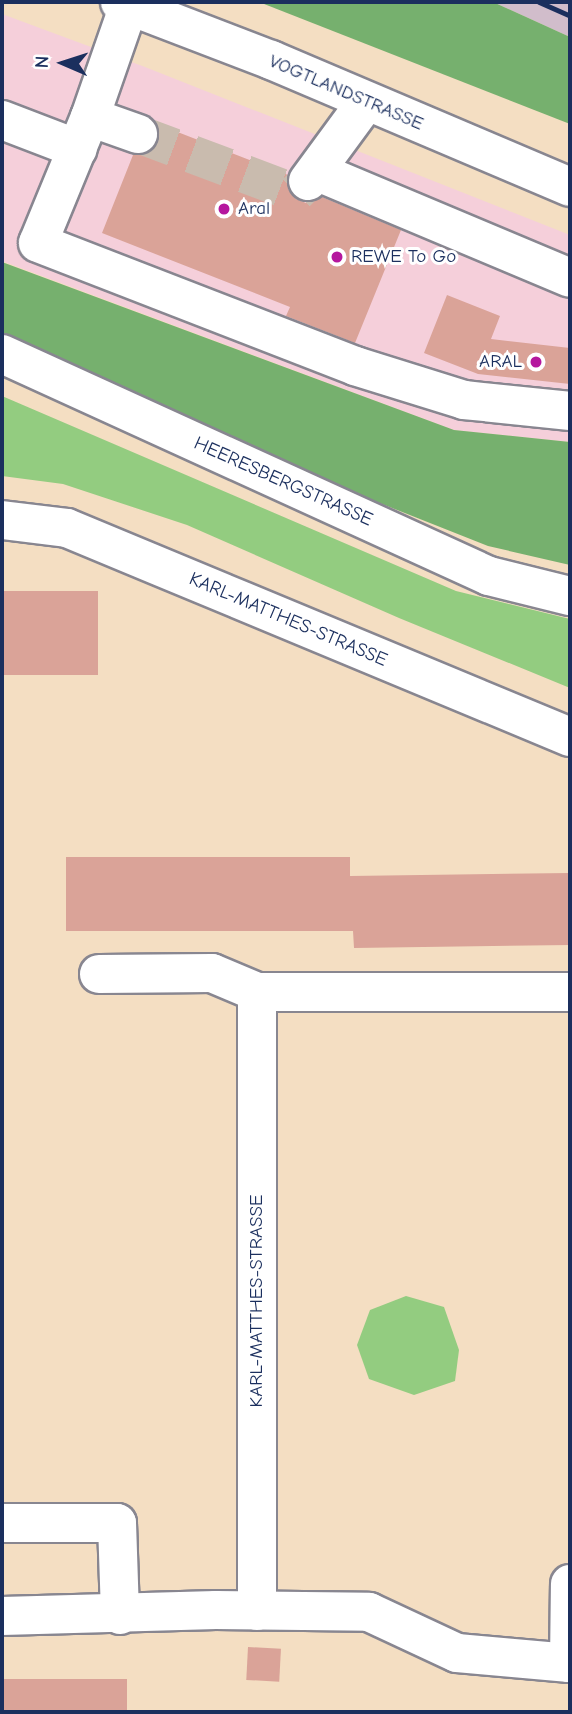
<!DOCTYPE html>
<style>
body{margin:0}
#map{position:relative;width:572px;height:1714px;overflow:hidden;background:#f4dec2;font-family:"Comic Neue",sans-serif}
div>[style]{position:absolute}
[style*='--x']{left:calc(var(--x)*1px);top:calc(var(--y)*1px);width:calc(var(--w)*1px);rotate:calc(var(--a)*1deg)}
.built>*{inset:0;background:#f5cfda}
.industrial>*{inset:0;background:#d1bdcb}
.green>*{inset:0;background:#93cc80}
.forest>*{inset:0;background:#76b06e}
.building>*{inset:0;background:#daa398;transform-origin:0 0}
.minor-tunnel>*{height:38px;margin-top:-19px;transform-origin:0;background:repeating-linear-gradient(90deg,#c9bbae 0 38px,transparent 0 57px)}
.roads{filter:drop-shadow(2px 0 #888690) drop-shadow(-2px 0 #888690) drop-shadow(0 2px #888690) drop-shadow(0 -2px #888690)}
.minor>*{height:38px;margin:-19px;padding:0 19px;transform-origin:19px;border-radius:19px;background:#fff}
.major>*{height:38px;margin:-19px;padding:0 19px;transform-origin:19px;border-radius:19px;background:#fff}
.rail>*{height:5px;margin:-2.5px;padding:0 2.5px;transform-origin:2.5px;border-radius:2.5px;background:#1b2f5e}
.dots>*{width:19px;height:19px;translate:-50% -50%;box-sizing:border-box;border:4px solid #fff;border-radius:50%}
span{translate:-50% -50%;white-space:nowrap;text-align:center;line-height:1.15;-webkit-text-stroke:6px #fff;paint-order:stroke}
.street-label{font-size:19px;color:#1b2f5e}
.poi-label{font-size:19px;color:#1b2f5e}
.left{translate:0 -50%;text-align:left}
.right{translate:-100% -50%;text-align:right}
.frame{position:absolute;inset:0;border:4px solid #1b2f5e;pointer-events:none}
.north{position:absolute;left:28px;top:28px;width:70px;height:70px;-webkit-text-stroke:5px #fff;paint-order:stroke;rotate:273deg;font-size:19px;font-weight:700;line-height:28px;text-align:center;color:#1b2f5e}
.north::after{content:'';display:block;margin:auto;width:24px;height:32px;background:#1b2f5e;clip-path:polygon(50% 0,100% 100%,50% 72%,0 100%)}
</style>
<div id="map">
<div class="built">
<div style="clip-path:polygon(2px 14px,145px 67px,570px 235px,570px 442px,454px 430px,2px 261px)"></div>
</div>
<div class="industrial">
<div style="clip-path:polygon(493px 2px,570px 2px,570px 37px)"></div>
</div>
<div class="green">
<div style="clip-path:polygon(2px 396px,456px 591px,570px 619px,570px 688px,399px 618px,187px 525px,63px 484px,2px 476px)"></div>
<div style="clip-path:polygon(406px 1296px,444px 1307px,459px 1350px,455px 1381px,414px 1395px,369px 1379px,357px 1345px,370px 1310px)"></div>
</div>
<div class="forest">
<div style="clip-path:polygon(259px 2px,493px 2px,570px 37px,570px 124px)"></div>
<div style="clip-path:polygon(2px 262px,454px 430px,570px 442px,570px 565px,488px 546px,319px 479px,2px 333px)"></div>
</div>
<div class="building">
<div style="clip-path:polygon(157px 124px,288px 175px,288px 189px,296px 199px,306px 203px,322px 197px,401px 230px,355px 343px,286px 316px,290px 307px,102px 233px,133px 155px,152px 151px,158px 142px)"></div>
<div style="clip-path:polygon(447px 295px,500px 316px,491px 339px,570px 348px,570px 384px,478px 374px,424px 353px)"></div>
<div style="left:2px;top:591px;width:96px;height:84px"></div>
<div style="clip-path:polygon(66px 857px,350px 857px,350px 876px,570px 873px,570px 945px,354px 948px,353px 931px,66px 931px)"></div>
<div style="left:248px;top:1647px;width:33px;height:33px;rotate:3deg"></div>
<div style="left:2px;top:1679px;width:125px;height:33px"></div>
</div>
<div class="minor-tunnel">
<div style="--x:138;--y:134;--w:169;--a:20.5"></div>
<div style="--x:296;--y:193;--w:17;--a:-45"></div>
</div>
<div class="roads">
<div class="minor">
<div style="--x:129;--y:5;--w:119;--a:109.2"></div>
<div style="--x:90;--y:117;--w:136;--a:112.4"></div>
<div style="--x:38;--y:243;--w:340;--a:21.2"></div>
<div style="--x:355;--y:366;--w:114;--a:17.3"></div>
<div style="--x:464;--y:400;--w:107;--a:5.9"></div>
<div style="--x:90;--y:117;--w:51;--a:19.5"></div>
<div style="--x:2;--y:120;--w:81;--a:20.9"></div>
<div style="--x:318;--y:172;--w:273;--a:22.8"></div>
<div style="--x:308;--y:181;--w:98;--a:-53.7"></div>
<div style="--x:2;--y:354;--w:535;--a:24.51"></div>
<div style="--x:489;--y:576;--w:83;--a:13.9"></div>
<div style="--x:2;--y:520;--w:65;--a:7"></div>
<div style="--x:67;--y:528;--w:545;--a:22.56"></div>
<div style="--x:99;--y:974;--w:113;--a:-0.5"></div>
<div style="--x:212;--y:973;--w:49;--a:22.9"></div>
<div style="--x:257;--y:992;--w:313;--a:0"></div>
<div style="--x:2;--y:1523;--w:115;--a:0"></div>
<div style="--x:117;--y:1523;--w:92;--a:88.1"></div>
<div style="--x:257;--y:1611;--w:619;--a:-90"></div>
<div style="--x:2;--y:1616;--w:214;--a:-1.6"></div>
<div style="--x:216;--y:1610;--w:153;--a:0.7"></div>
<div style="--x:369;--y:1612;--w:97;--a:25"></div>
<div style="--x:457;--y:1653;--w:113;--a:5.1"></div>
<div style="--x:569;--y:1663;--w:79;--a:-89.3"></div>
</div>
<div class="major">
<div style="--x:120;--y:2;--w:162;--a:21"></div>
<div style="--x:271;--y:60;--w:325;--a:23"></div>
</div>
</div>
<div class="rail">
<div style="--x:539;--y:2;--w:34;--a:24"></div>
</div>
<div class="dots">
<div style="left:224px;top:209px;background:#b5179e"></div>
<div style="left:337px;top:257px;background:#b5179e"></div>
<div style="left:536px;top:362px;background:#b5179e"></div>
</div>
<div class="street-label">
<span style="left:346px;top:93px;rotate:23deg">VOGTLANDSTRASSE</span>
<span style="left:283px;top:482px;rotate:24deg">HEERESBERGSTRASSE</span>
<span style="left:288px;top:620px;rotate:23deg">KARL-MATTHES-STRASSE</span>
<span style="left:257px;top:1301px;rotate:-90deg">KARL-MATTHES-STRASSE</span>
</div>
<div class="poi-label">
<span class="left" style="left:238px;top:209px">Aral</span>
<span class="left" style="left:351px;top:257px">REWE To Go</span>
<span class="right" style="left:522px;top:362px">ARAL</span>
</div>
<div class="frame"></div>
<div class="north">N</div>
</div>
